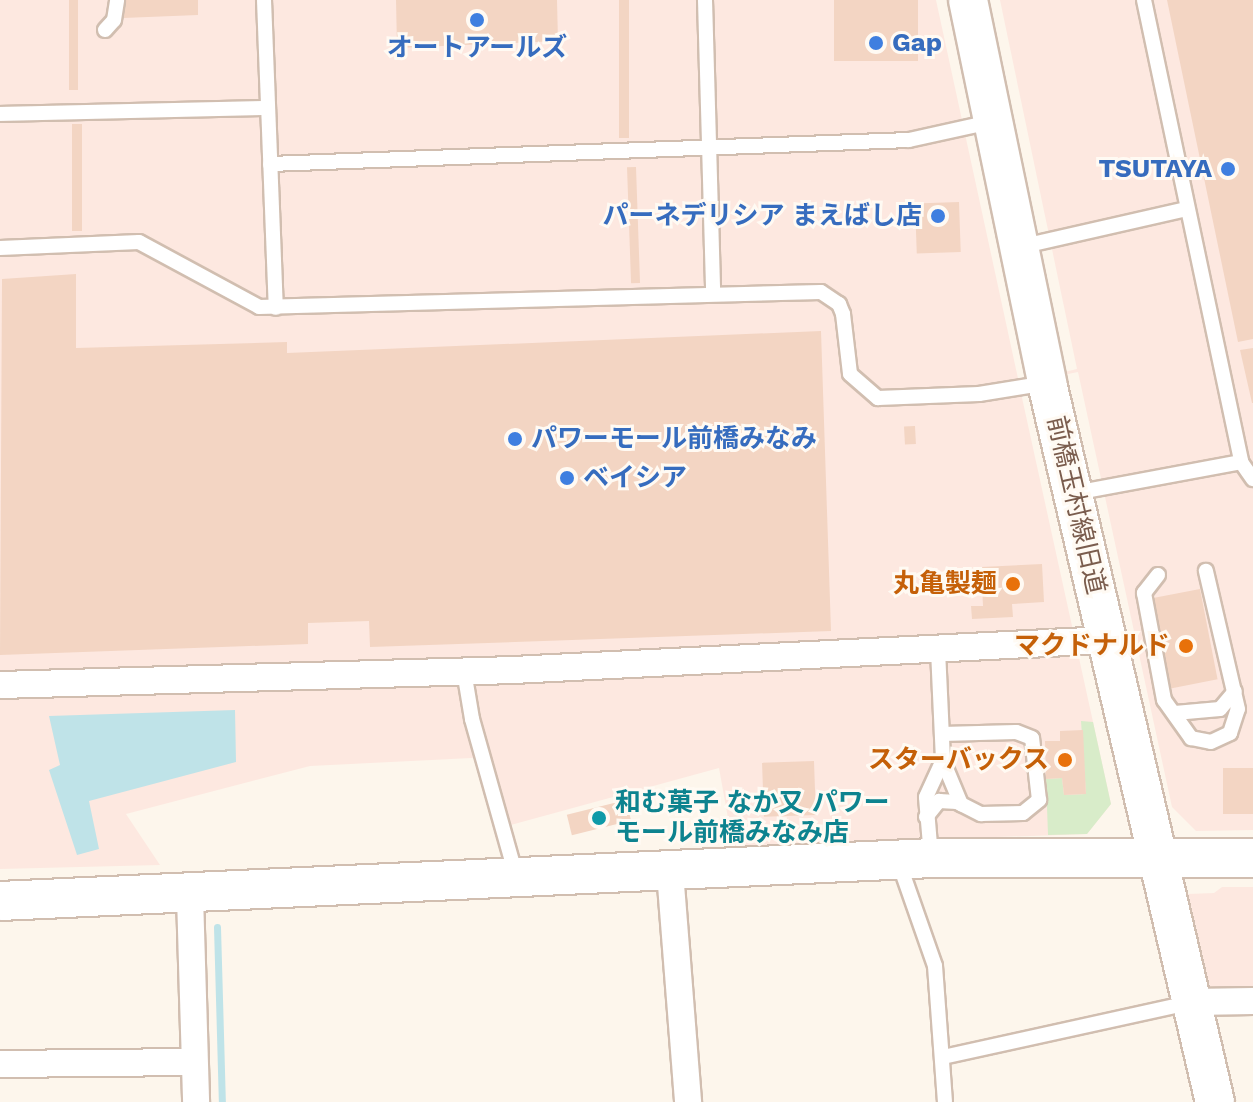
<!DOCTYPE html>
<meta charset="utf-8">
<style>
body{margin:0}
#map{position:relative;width:1253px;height:1102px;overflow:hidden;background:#fdf6ec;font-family:"Work Sans","Noto Sans JP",sans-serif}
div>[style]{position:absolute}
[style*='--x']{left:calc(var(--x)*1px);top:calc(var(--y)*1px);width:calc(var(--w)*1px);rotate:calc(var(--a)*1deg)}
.commercial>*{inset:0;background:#fde8e0}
.green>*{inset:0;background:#d8ecc9}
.water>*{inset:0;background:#bfe3e8}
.stream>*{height:7px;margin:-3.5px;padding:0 3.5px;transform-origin:3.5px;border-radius:3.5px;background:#bfe3e8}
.building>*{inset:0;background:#f3d5c3;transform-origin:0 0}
.roads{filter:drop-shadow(2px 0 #d1beb0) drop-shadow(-2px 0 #d1beb0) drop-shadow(0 2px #d1beb0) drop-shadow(0 -2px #d1beb0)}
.lane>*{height:14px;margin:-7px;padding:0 7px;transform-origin:7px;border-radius:7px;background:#fff}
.street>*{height:26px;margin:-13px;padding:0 13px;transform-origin:13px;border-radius:13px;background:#fff}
.secondary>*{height:38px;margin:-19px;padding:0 19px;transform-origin:19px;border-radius:19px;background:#fff}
.dots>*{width:22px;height:22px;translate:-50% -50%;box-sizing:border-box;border:4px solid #fffaf3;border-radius:50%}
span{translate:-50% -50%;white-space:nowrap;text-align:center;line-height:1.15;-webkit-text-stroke:6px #fffaf3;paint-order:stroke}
.shop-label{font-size:26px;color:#366cbe;font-weight:700}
.left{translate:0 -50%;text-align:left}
.right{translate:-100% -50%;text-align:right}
.street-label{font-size:26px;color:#7a5c4d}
.food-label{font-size:26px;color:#c56008;font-weight:700}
.culture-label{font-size:26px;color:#0d838f;font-weight:700}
</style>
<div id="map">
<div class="commercial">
<div style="clip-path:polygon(0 0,936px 0,1019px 383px,1077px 369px,1000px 0,1253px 0,1253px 830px,1196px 831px,1172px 807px,1078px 372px,1019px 384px,1111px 804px,1087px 834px,733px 846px,719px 768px,507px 826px,492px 757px,310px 766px,126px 814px,160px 865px,0 869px)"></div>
<div style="clip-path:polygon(1222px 887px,1253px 887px,1253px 999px,1213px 1000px,1188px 894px,1214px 893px)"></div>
</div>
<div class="green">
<div style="clip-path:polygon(1081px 721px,1093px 722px,1111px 804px,1087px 834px,1048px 835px,1046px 779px,1062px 778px,1064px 795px,1086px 794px)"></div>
</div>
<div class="water">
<div style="clip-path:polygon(235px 710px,236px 762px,89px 801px,99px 849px,77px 855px,49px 770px,60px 765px,49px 716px)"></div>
</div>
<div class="stream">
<div style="--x:217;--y:927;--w:175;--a:88.4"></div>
</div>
<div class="building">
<div style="left:69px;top:0;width:9px;height:90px"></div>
<div style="clip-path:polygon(123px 0,198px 0,198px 15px,123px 18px)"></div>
<div style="clip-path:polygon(396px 0,557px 0,558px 41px,397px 48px)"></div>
<div style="left:619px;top:0;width:10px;height:138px"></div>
<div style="left:834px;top:0;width:84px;height:61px"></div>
<div style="clip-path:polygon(1167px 0,1253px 0,1253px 339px,1238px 342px)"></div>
<div style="left:72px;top:124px;width:10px;height:107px"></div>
<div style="left:636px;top:167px;width:116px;height:9px;rotate:88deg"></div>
<div style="left:959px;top:202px;width:50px;height:44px;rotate:88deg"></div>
<div style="clip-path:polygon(76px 274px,76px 348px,287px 342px,287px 353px,821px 331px,831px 631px,370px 647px,369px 621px,308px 623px,308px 644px,0 655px,2px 279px)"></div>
<div style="clip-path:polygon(1253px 348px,1253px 403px,1252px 403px,1240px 350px)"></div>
<div style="left:915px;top:426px;width:18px;height:11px;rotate:87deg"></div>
<div style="clip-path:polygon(1042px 564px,1044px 602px,1012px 604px,1013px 617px,972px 619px,971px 606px,983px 606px,981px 567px)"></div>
<div style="left:1200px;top:589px;width:92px;height:49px;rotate:79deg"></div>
<div style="clip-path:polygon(1083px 730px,1086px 794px,1064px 795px,1062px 778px,1046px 779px,1045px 741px,1060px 741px,1060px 731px)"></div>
<div style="left:814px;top:761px;width:54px;height:52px;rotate:88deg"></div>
<div style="left:1253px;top:768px;width:46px;height:30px;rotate:90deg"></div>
<div style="left:626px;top:800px;width:21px;height:61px;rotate:76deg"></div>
</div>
<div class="roads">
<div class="lane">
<div style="--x:264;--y:0;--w:308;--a:87.8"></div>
<div style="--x:705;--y:0;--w:294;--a:88.4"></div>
<div style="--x:1144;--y:0;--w:472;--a:78.1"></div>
<div style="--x:1241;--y:462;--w:21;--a:55"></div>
<div style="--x:105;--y:30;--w:13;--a:-48"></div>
<div style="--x:114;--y:20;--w:20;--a:-81"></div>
<div style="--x:0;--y:114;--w:267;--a:-1.3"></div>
<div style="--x:270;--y:164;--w:639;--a:-2.15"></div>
<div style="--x:909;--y:140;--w:84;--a:-12.4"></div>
<div style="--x:1019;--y:247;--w:171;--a:-12.8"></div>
<div style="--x:0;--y:248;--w:139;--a:-2.5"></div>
<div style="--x:139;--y:242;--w:136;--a:28.4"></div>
<div style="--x:259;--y:307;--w:562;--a:-1.53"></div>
<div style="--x:821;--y:292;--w:22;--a:34"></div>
<div style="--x:839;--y:304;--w:11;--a:68"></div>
<div style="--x:843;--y:314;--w:60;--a:83.3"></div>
<div style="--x:850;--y:374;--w:37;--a:41"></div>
<div style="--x:878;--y:398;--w:101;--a:-2.3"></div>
<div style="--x:979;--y:394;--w:69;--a:-9.2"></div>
<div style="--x:1074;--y:493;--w:170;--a:-10.5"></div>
<div style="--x:1158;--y:575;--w:23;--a:128"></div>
<div style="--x:1144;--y:593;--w:109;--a:79.4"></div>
<div style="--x:1164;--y:700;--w:47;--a:54.6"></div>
<div style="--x:1191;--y:738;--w:20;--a:11"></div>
<div style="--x:1211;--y:742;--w:21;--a:-25"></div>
<div style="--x:1230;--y:733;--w:25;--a:-72"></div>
<div style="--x:1238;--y:709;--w:142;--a:-103.1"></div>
<div style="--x:464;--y:671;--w:49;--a:80.5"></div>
<div style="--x:472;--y:719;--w:163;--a:74.3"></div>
<div style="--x:1175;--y:713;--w:45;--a:-5.1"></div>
<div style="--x:1220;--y:709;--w:23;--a:-50"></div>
<div style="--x:943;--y:761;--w:47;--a:67.3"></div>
<div style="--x:926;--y:817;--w:21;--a:-51"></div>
<div style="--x:939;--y:801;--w:18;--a:3"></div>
<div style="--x:957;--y:802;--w:27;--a:27"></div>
<div style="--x:981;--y:814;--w:42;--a:-1.4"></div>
<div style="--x:1023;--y:813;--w:21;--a:-39"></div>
<div style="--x:1039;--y:800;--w:62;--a:-96.4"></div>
<div style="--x:1032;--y:738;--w:17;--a:-159"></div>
<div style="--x:1016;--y:732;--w:74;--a:178.5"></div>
<div style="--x:931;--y:857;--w:60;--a:-94.8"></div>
<div style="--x:926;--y:797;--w:41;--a:-65.3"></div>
<div style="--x:943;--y:760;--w:110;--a:-92.6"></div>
<div style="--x:899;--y:863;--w:109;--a:70.7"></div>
<div style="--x:935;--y:966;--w:136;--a:85.8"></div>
<div style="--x:943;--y:1057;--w:252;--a:-12.4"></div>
</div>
<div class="street">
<div style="--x:0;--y:685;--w:513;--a:-1.67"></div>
<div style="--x:513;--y:670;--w:595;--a:-2.89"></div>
<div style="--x:670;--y:872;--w:231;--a:85.5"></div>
<div style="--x:190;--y:896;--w:206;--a:88.3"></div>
<div style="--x:1193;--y:1002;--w:60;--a:-1"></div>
<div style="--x:0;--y:1064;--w:194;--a:-0.6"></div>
</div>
<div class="secondary">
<div style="--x:968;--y:0;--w:391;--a:78.3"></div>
<div style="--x:1047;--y:383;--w:738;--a:76.85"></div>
<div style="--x:0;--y:901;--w:932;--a:-2.64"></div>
<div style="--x:931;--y:858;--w:322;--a:0"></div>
</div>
</div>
<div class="dots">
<div style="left:477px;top:20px;background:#3f7fe0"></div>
<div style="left:876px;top:43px;background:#3f7fe0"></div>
<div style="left:1228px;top:169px;background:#3f7fe0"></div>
<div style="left:938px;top:216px;background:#3f7fe0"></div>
<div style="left:515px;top:439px;background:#3f7fe0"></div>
<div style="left:567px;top:478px;background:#3f7fe0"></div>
<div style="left:1013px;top:584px;background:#e8710a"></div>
<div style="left:1186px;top:646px;background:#e8710a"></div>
<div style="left:1065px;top:760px;background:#e8710a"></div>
<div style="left:599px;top:818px;background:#0f9aa8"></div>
</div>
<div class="shop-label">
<span class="left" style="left:892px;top:43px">Gap</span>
<span style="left:477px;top:48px">オートアールズ</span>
<span class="right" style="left:1212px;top:169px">TSUTAYA</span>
<span class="right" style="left:922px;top:216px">パーネデリシア まえばし店</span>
<span class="left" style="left:531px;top:439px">パワーモール前橋みなみ</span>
<span class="left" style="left:583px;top:478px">ベイシア</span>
</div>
<div class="street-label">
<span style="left:1076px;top:505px;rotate:77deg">前橋玉村線旧道</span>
</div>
<div class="food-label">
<span class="right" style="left:997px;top:584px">丸亀製麺</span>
<span class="right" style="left:1170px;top:646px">マクドナルド</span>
<span class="right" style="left:1049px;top:760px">スターバックス</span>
</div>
<div class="culture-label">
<span class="left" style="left:615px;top:818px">和む菓子 なか又 パワー<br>モール前橋みなみ店</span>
</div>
</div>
